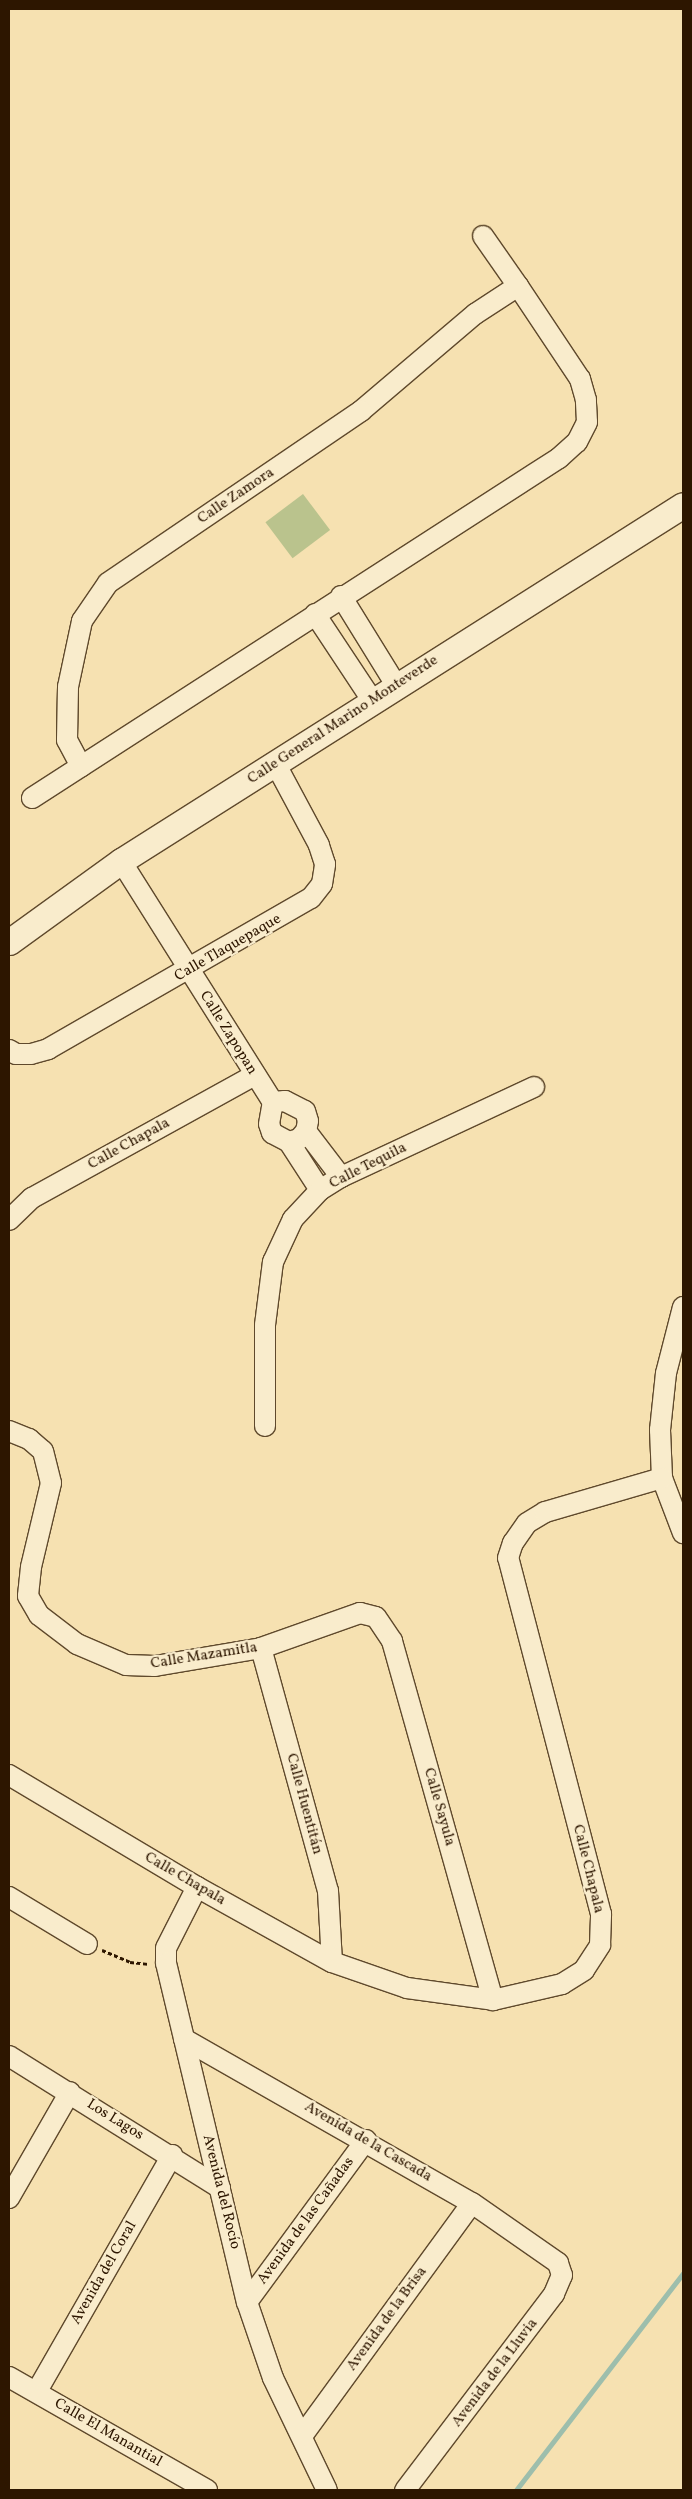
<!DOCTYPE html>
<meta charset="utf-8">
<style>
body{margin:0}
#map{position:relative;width:692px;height:2499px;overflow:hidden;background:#f6e1b1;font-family:Vollkorn,serif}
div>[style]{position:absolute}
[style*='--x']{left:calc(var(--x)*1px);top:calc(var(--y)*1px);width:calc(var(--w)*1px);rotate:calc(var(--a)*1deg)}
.green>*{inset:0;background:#bac38d;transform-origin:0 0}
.stream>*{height:5px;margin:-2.5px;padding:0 2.5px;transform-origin:2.5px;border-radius:2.5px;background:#9dbeac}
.path>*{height:3px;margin-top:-1.5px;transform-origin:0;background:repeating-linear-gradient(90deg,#2d1600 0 4px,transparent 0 6.5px)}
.roads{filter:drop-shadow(1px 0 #5f492c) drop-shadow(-1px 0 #5f492c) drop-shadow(0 1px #5f492c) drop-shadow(0 -1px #5f492c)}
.minor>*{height:20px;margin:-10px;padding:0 10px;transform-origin:10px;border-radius:10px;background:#f9eccc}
.tertiary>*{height:25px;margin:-12.5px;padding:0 12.5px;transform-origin:12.5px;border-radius:12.5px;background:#f9eccc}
span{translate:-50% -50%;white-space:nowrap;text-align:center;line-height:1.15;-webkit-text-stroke:4.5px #f9eccc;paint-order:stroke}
.street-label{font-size:15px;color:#2d1600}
.frame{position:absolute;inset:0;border:10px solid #2d1600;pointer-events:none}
</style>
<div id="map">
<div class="green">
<div style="left:303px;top:494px;width:45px;height:47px;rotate:53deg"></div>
</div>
<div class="stream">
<div style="--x:516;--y:2490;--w:274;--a:-52.4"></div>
</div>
<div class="path">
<div style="--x:102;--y:1950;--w:30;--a:23"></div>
<div style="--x:130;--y:1962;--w:18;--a:6"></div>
</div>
<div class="roads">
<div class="minor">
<div style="--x:483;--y:236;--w:61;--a:55"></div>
<div style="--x:341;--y:596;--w:105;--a:58.3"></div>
<div style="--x:315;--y:614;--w:103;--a:56.5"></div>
<div style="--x:32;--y:798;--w:627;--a:-32.83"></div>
<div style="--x:559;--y:458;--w:24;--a:-42"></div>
<div style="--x:577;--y:442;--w:22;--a:-63"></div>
<div style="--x:587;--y:422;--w:22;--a:-93"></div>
<div style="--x:586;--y:400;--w:22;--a:-106"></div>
<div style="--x:580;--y:379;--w:112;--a:-123.7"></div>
<div style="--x:518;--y:286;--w:51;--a:146.9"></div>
<div style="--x:475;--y:314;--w:150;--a:139.6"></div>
<div style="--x:361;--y:411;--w:306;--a:145.8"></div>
<div style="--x:108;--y:583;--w:46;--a:124.4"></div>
<div style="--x:82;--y:621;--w:67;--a:102"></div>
<div style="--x:68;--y:687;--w:53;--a:91.1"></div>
<div style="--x:67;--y:740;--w:30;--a:62"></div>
<div style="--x:121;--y:861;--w:285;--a:57.8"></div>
<div style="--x:9;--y:1050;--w:8;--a:30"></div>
<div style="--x:16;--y:1054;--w:15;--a:0"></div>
<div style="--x:31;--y:1054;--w:18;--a:-16"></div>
<div style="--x:48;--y:1049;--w:303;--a:-29.9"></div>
<div style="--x:311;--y:898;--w:18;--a:-52"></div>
<div style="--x:322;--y:884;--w:20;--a:-81"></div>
<div style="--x:325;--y:864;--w:20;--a:-108"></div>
<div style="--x:319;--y:845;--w:93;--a:-118.2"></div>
<div style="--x:285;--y:1101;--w:22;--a:27"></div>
<div style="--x:305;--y:1111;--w:10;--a:73"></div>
<div style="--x:308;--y:1121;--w:10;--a:101"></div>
<div style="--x:306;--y:1131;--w:11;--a:131"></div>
<div style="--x:299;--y:1139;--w:10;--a:163"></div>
<div style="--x:289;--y:1142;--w:19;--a:-152"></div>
<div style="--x:272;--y:1133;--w:9;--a:-108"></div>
<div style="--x:269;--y:1124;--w:22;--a:-80"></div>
<div style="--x:273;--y:1102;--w:12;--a:-5"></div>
<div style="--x:306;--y:1131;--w:58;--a:52.7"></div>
<div style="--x:289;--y:1142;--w:57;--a:57.1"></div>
<div style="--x:9;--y:1220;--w:32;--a:-44"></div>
<div style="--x:32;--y:1198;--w:255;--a:-28.9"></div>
<div style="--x:683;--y:1307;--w:68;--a:104.4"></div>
<div style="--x:666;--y:1373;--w:57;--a:96"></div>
<div style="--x:660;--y:1430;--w:48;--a:87.6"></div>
<div style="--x:662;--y:1478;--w:59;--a:69.1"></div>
<div style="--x:265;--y:1426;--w:101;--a:-90"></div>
<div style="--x:265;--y:1325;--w:64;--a:-82.8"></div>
<div style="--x:273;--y:1262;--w:47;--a:-65.1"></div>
<div style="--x:293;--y:1219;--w:40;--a:-47"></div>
<div style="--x:320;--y:1190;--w:25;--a:-32"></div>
<div style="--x:341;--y:1177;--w:213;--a:-25"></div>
<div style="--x:9;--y:1431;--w:22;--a:22"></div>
<div style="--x:29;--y:1439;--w:18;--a:41"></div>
<div style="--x:43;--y:1451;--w:33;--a:76"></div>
<div style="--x:51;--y:1483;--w:86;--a:103.4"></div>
<div style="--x:31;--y:1567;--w:29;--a:96"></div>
<div style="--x:28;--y:1596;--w:22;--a:60"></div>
<div style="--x:39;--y:1615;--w:48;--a:37.3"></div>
<div style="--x:77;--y:1644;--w:53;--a:23.2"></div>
<div style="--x:126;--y:1665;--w:29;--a:2"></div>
<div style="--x:155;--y:1666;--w:108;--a:-9.6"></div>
<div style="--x:261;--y:1648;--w:105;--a:-19.5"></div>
<div style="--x:360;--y:1613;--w:16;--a:14"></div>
<div style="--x:376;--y:1617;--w:29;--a:56"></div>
<div style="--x:392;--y:1641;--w:373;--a:74.3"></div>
<div style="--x:261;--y:1648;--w:252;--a:74.6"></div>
<div style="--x:328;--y:1891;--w:71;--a:86.8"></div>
<div style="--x:9;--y:1775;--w:219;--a:30.8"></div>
<div style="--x:197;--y:1887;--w:154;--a:29.1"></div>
<div style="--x:332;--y:1962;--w:79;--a:19.1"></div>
<div style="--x:407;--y:1988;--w:87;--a:7.9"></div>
<div style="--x:493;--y:2000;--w:71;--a:-13.1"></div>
<div style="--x:562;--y:1984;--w:26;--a:-32"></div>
<div style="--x:584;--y:1970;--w:30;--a:-57"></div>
<div style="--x:600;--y:1945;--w:31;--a:-88"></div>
<div style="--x:601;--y:1914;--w:368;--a:-104.6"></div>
<div style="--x:508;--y:1558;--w:16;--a:-72"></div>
<div style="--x:513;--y:1543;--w:24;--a:-55"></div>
<div style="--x:527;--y:1523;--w:21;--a:-31"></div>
<div style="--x:545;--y:1512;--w:122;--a:-16.2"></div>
<div style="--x:197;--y:1887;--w:68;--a:116.9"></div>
<div style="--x:166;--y:1948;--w:15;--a:90"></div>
<div style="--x:166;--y:1963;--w:349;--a:76.6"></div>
<div style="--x:247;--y:2302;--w:80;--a:71.1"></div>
<div style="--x:273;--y:2378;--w:124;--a:64.3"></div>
<div style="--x:9;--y:1897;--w:91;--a:31.1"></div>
<div style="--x:184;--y:2039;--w:331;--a:29.7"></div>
<div style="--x:472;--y:2203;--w:105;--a:34.9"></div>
<div style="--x:558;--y:2263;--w:13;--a:72"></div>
<div style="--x:562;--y:2275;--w:21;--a:113"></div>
<div style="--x:554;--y:2294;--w:246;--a:127.2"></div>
<div style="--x:9;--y:2056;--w:249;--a:32"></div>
<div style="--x:9;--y:2198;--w:122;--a:-60.1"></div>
<div style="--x:247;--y:2302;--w:201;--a:-53.7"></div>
<div style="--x:9;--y:2377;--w:228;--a:29.7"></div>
<div style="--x:37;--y:2391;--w:272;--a:-60.2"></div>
<div style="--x:302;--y:2436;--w:288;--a:-53.9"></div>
</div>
<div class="tertiary">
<div style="--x:9;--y:942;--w:138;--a:-35.9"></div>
<div style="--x:121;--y:861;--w:665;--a:-32.35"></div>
</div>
</div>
<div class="street-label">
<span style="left:236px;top:496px;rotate:-34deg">Calle Zamora</span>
<span style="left:343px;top:720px;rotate:-33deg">Calle General Marino Monteverde</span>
<span style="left:228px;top:948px;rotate:-30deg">Calle Tlaquepaque</span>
<span style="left:228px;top:1033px;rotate:58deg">Calle Zapopan</span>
<span style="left:129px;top:1144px;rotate:-29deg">Calle Chapala</span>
<span style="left:368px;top:1166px;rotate:-27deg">Calle Tequila</span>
<span style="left:204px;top:1656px;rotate:-9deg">Calle Mazamitla</span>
<span style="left:304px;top:1804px;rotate:75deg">Calle Huentitán</span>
<span style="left:439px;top:1807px;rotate:74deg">Calle Sayula</span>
<span style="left:588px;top:1869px;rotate:76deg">Calle Chapala</span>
<span style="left:185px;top:1879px;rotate:30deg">Calle Chapala</span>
<span style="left:115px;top:2120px;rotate:32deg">Los Lagos</span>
<span style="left:368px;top:2142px;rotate:30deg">Avenida de la Cascada</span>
<span style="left:221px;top:2192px;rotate:76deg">Avenida del Rocío</span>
<span style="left:306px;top:2221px;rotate:-54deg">Avenida de las Cañadas</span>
<span style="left:104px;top:2273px;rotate:-60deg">Avenida del Coral</span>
<span style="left:387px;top:2319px;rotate:-54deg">Avenida de la Brisa</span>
<span style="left:495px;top:2373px;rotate:-53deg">Avenida de la Lluvia</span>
<span style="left:108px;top:2433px;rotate:30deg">Calle El Manantial</span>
</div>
<div class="frame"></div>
</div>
